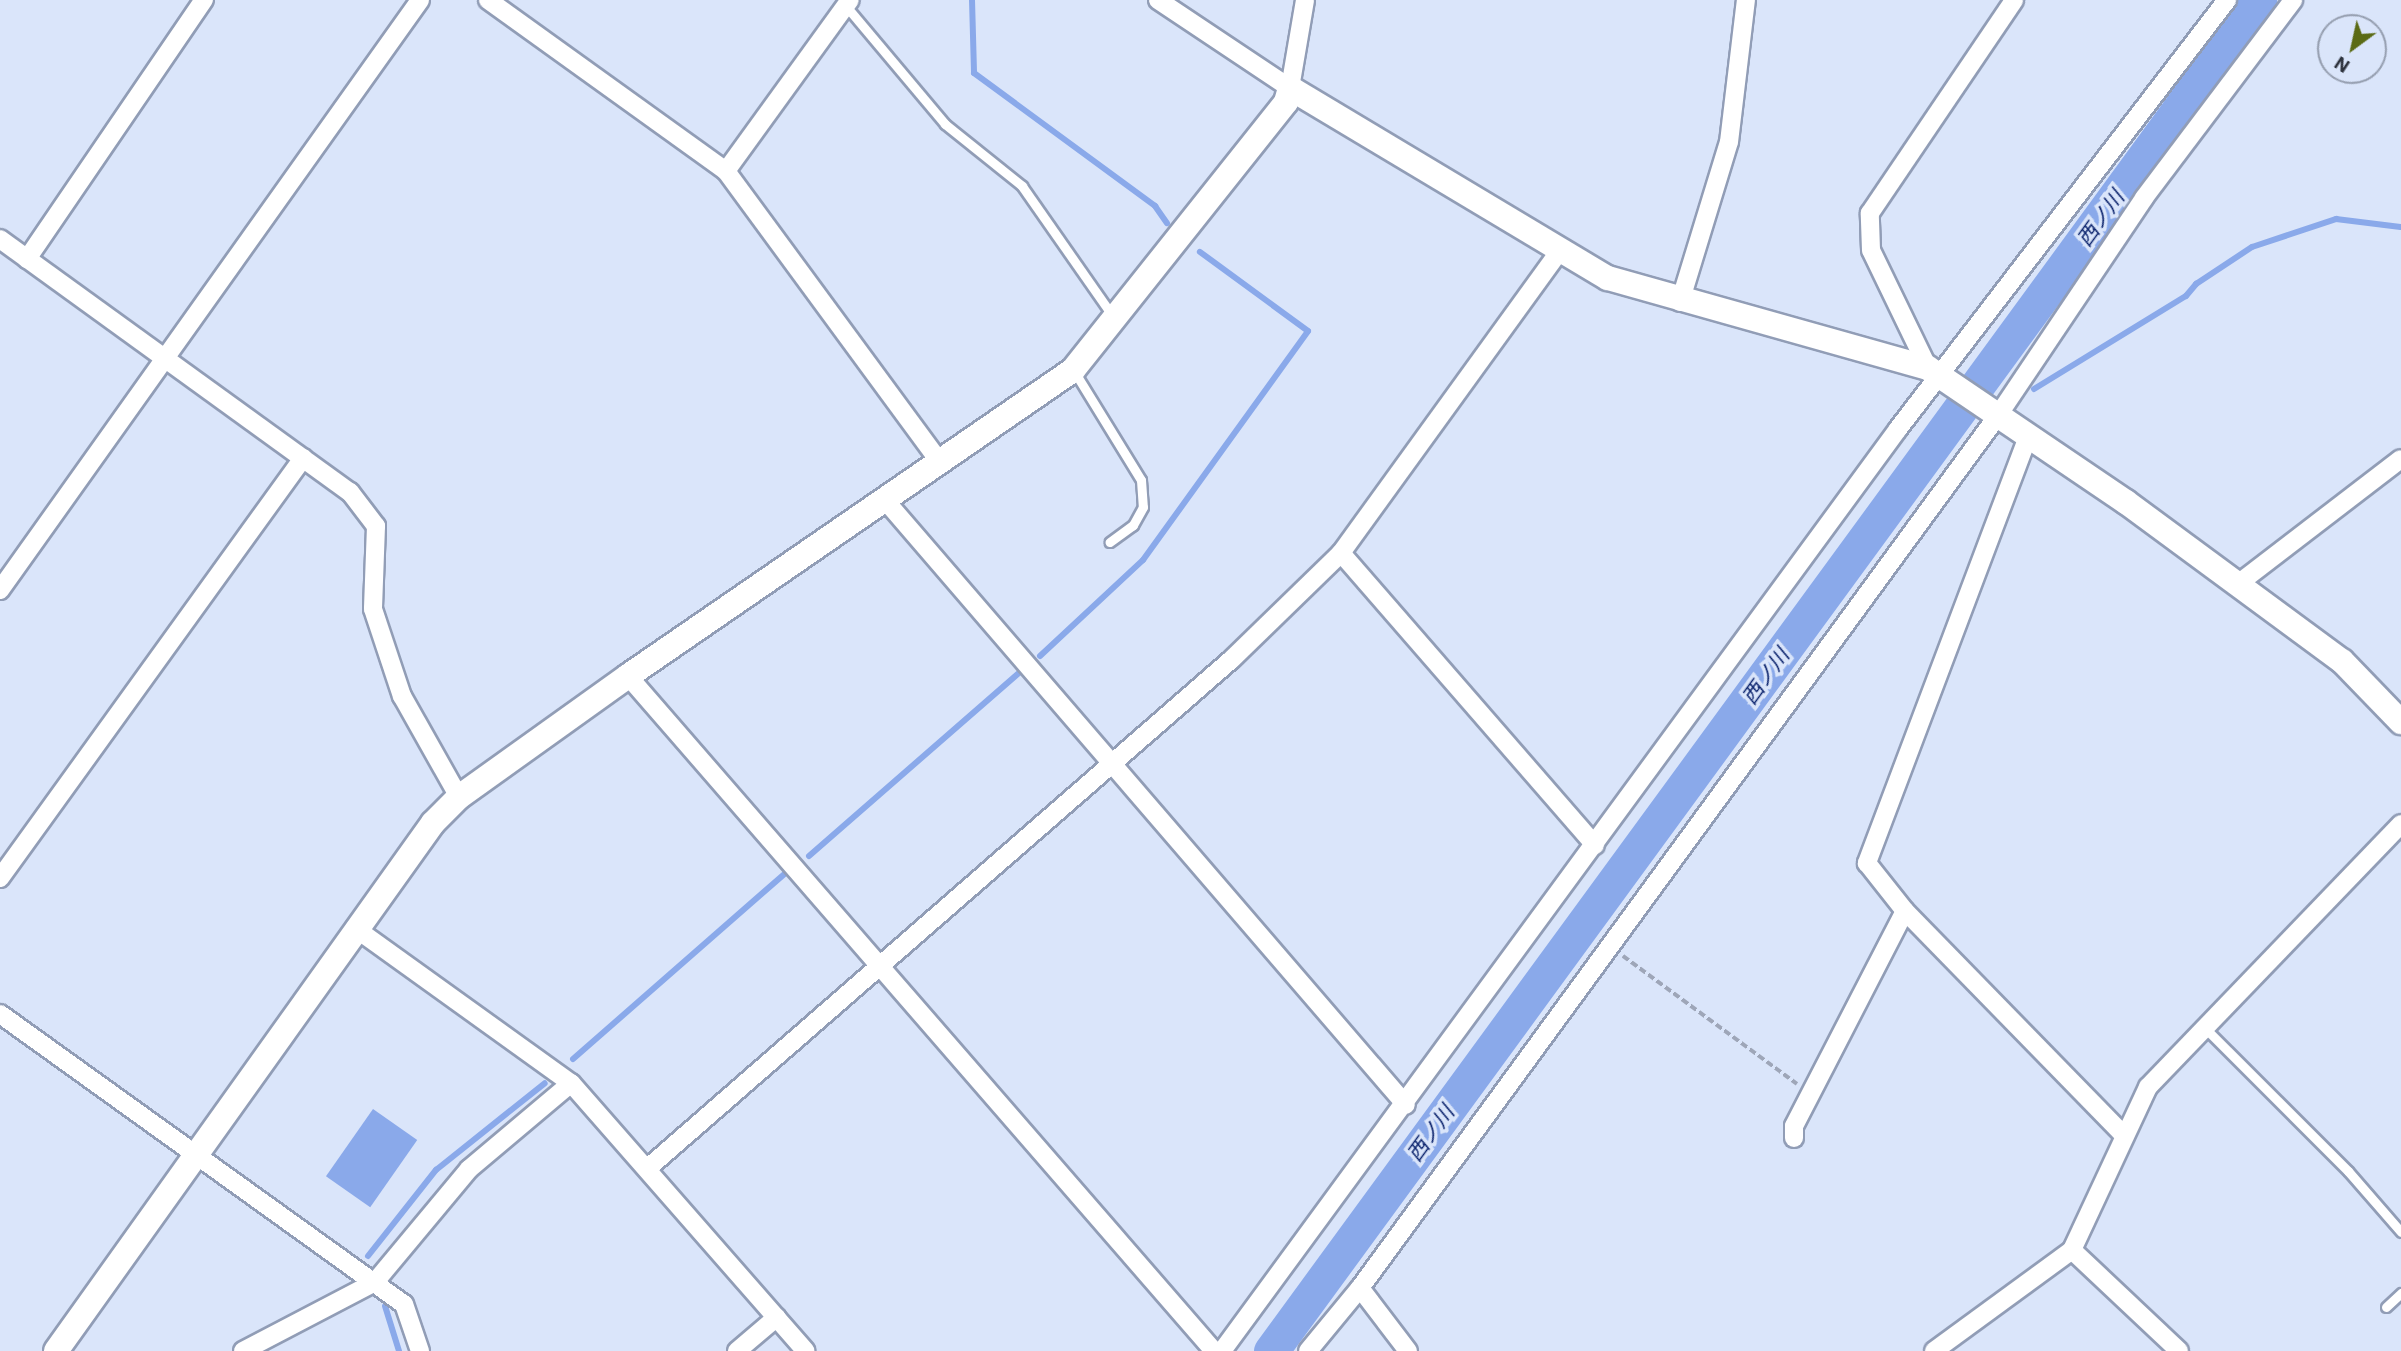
<!DOCTYPE html>
<meta charset="utf-8">
<style>
body{margin:0}
#map{position:relative;width:2401px;height:1351px;overflow:hidden;background:#dae5fa;font-family:"IBM Plex Sans","Noto Sans JP",sans-serif}
div>[style]{position:absolute}
[style*='--x']{left:calc(var(--x)*1px);top:calc(var(--y)*1px);width:calc(var(--w)*1px);rotate:calc(var(--a)*1deg)}
.water>*{inset:0;background:#8aa9ea;transform-origin:0 0}
.stream>*{height:6px;margin:-3px;padding:0 3px;transform-origin:3px;border-radius:3px;background:#8aa9ea}
.river>*{height:35px;margin:-17.5px;padding:0 17.5px;transform-origin:17.5px;border-radius:17.5px;background:#8aa9ea}
.path>*{height:3.5px;margin-top:-1.75px;transform-origin:0;background:repeating-linear-gradient(90deg,#9ea6b8 0 7px,transparent 0 10.5px)}
.roads{filter:drop-shadow(2px 0 #919db6) drop-shadow(-2px 0 #919db6) drop-shadow(0 2px #919db6) drop-shadow(0 -2px #919db6)}
.lane>*{height:9px;margin:-4.5px;padding:0 4.5px;transform-origin:4.5px;border-radius:4.5px;background:#fff}
.street>*{height:18px;margin:-9px;padding:0 9px;transform-origin:9px;border-radius:9px;background:#fff}
.secondary>*{height:24px;margin:-12px;padding:0 12px;transform-origin:12px;border-radius:12px;background:#fff}
span{translate:-50% -50%;white-space:nowrap;text-align:center;line-height:1.15;-webkit-text-stroke:7px #dae5fa;paint-order:stroke}
.water-label{font-size:21px;color:#0b236d;font-style:italic}
.north{position:absolute;left:2317px;top:14px;width:70px;height:70px;box-sizing:border-box;background:#dae5fa;border:2px solid #959eaf;border-radius:50%;rotate:213deg;font-size:19px;font-weight:700;line-height:28px;text-align:center;color:#2e333e}
.north::after{content:'';display:block;margin:auto;width:24px;height:32px;background:#5b6b15;clip-path:polygon(50% 0,100% 100%,50% 72%,0 100%)}
</style>
<div id="map">
<div class="water">
<div style="left:373px;top:1109px;width:54px;height:82px;rotate:35deg"></div>
</div>
<div class="stream">
<div style="--x:972;--y:0;--w:73;--a:88.4"></div>
<div style="--x:974;--y:73;--w:225;--a:36.3"></div>
<div style="--x:1155;--y:206;--w:21;--a:55"></div>
<div style="--x:2034;--y:389;--w:178;--a:-31.5"></div>
<div style="--x:2186;--y:296;--w:16;--a:-50"></div>
<div style="--x:2196;--y:284;--w:67;--a:-33.5"></div>
<div style="--x:2252;--y:247;--w:89;--a:-18.4"></div>
<div style="--x:2336;--y:219;--w:65;--a:7"></div>
<div style="--x:1040;--y:656;--w:141;--a:-43"></div>
<div style="--x:1143;--y:560;--w:282;--a:-54.2"></div>
<div style="--x:1308;--y:331;--w:134;--a:-143.8"></div>
<div style="--x:809;--y:856;--w:280;--a:-41.1"></div>
<div style="--x:573;--y:1059;--w:281;--a:-41.2"></div>
<div style="--x:368;--y:1256;--w:110;--a:-51.7"></div>
<div style="--x:436;--y:1170;--w:139;--a:-38.6"></div>
<div style="--x:385;--y:1306;--w:47;--a:72.7"></div>
</div>
<div class="river">
<div style="--x:1271;--y:1351;--w:1674;--a:-53.82"></div>
</div>
<div class="path">
<div style="--x:1623;--y:956;--w:216;--a:36.3"></div>
</div>
<div class="roads">
<div class="lane">
<div style="--x:846;--y:6;--w:154;--a:50"></div>
<div style="--x:945;--y:124;--w:99;--a:38.8"></div>
<div style="--x:1022;--y:186;--w:157;--a:55.1"></div>
<div style="--x:1074;--y:371;--w:128;--a:58.4"></div>
<div style="--x:1141;--y:480;--w:27;--a:86"></div>
<div style="--x:1143;--y:507;--w:21;--a:119"></div>
<div style="--x:1133;--y:525;--w:29;--a:144"></div>
<div style="--x:2205;--y:1028;--w:202;--a:45"></div>
<div style="--x:2348;--y:1171;--w:81;--a:49"></div>
<div style="--x:2386;--y:1307;--w:21;--a:-43"></div>
</div>
<div class="street">
<div style="--x:488;--y:0;--w:293;--a:35.7"></div>
<div style="--x:726;--y:171;--w:361;--a:53.7"></div>
<div style="--x:1158;--y:0;--w:159;--a:33.7"></div>
<div style="--x:1290;--y:88;--w:89;--a:-80.3"></div>
<div style="--x:726;--y:171;--w:211;--a:-54.1"></div>
<div style="--x:0;--y:239;--w:432;--a:35.9"></div>
<div style="--x:350;--y:492;--w:43;--a:52.6"></div>
<div style="--x:376;--y:526;--w:83;--a:92.1"></div>
<div style="--x:373;--y:609;--w:92;--a:71.6"></div>
<div style="--x:402;--y:696;--w:116;--a:60.6"></div>
<div style="--x:27;--y:259;--w:314;--a:-55.7"></div>
<div style="--x:1680;--y:302;--w:167;--a:-73"></div>
<div style="--x:1729;--y:142;--w:143;--a:-83.2"></div>
<div style="--x:1928;--y:368;--w:131;--a:-115.8"></div>
<div style="--x:1871;--y:250;--w:37;--a:-92"></div>
<div style="--x:1870;--y:213;--w:257;--a:-55.9"></div>
<div style="--x:2029;--y:434;--w:459;--a:110.7"></div>
<div style="--x:1867;--y:863;--w:61;--a:51.6"></div>
<div style="--x:1905;--y:911;--w:310;--a:45.7"></div>
<div style="--x:885;--y:500;--w:798;--a:49.27"></div>
<div style="--x:1341;--y:553;--w:387;--a:49"></div>
<div style="--x:2238;--y:584;--w:205;--a:-37.5"></div>
<div style="--x:0;--y:590;--w:724;--a:-54.55"></div>
<div style="--x:628;--y:676;--w:894;--a:49.04"></div>
<div style="--x:0;--y:878;--w:518;--a:-54.19"></div>
<div style="--x:355;--y:928;--w:266;--a:35.7"></div>
<div style="--x:571;--y:1083;--w:356;--a:48.8"></div>
<div style="--x:0;--y:1014;--w:497;--a:35.7"></div>
<div style="--x:404;--y:1304;--w:50;--a:71.2"></div>
<div style="--x:1794;--y:1138;--w:12;--a:-90"></div>
<div style="--x:1794;--y:1126;--w:242;--a:-62.7"></div>
<div style="--x:649;--y:1167;--w:773;--a:-41.07"></div>
<div style="--x:1232;--y:659;--w:152;--a:-44.2"></div>
<div style="--x:1341;--y:553;--w:373;--a:-54.1"></div>
<div style="--x:2072;--y:1250;--w:147;--a:43.3"></div>
<div style="--x:1360;--y:1288;--w:79;--a:52.7"></div>
<div style="--x:243;--y:1351;--w:149;--a:-27.6"></div>
<div style="--x:375;--y:1282;--w:147;--a:-50.2"></div>
<div style="--x:469;--y:1169;--w:133;--a:-40.1"></div>
<div style="--x:737;--y:1351;--w:52;--a:-40.4"></div>
<div style="--x:1222;--y:1351;--w:1143;--a:-53.75"></div>
<div style="--x:1898;--y:429;--w:541;--a:-52.52"></div>
<div style="--x:1308;--y:1351;--w:82;--a:-50.5"></div>
<div style="--x:1360;--y:1288;--w:1083;--a:-53.83"></div>
<div style="--x:1999;--y:414;--w:260;--a:-56.1"></div>
<div style="--x:2144;--y:198;--w:248;--a:-53"></div>
<div style="--x:1934;--y:1351;--w:171;--a:-36.2"></div>
<div style="--x:2072;--y:1250;--w:180;--a:-65"></div>
<div style="--x:2148;--y:1087;--w:365;--a:-46.1"></div>
</div>
<div class="secondary">
<div style="--x:56;--y:1351;--w:649;--a:-54.47"></div>
<div style="--x:433;--y:823;--w:37;--a:-45"></div>
<div style="--x:459;--y:797;--w:208;--a:-35.6"></div>
<div style="--x:628;--y:676;--w:540;--a:-34.51"></div>
<div style="--x:1073;--y:370;--w:342;--a:-51.5"></div>
<div style="--x:1286;--y:102;--w:15;--a:-74"></div>
<div style="--x:1290;--y:88;--w:370;--a:30.9"></div>
<div style="--x:1608;--y:278;--w:332;--a:15.7"></div>
<div style="--x:1928;--y:368;--w:239;--a:34.1"></div>
<div style="--x:2126;--y:502;--w:268;--a:36.4"></div>
<div style="--x:2342;--y:661;--w:85;--a:46"></div>
</div>
</div>
<div class="water-label">
<span style="left:2100px;top:218px;rotate:-54deg">西ノ川</span>
<span style="left:1765px;top:676px;rotate:-54deg">西ノ川</span>
<span style="left:1430px;top:1133px;rotate:-54deg">西ノ川</span>
</div>
<div class="north">N</div>
</div>
